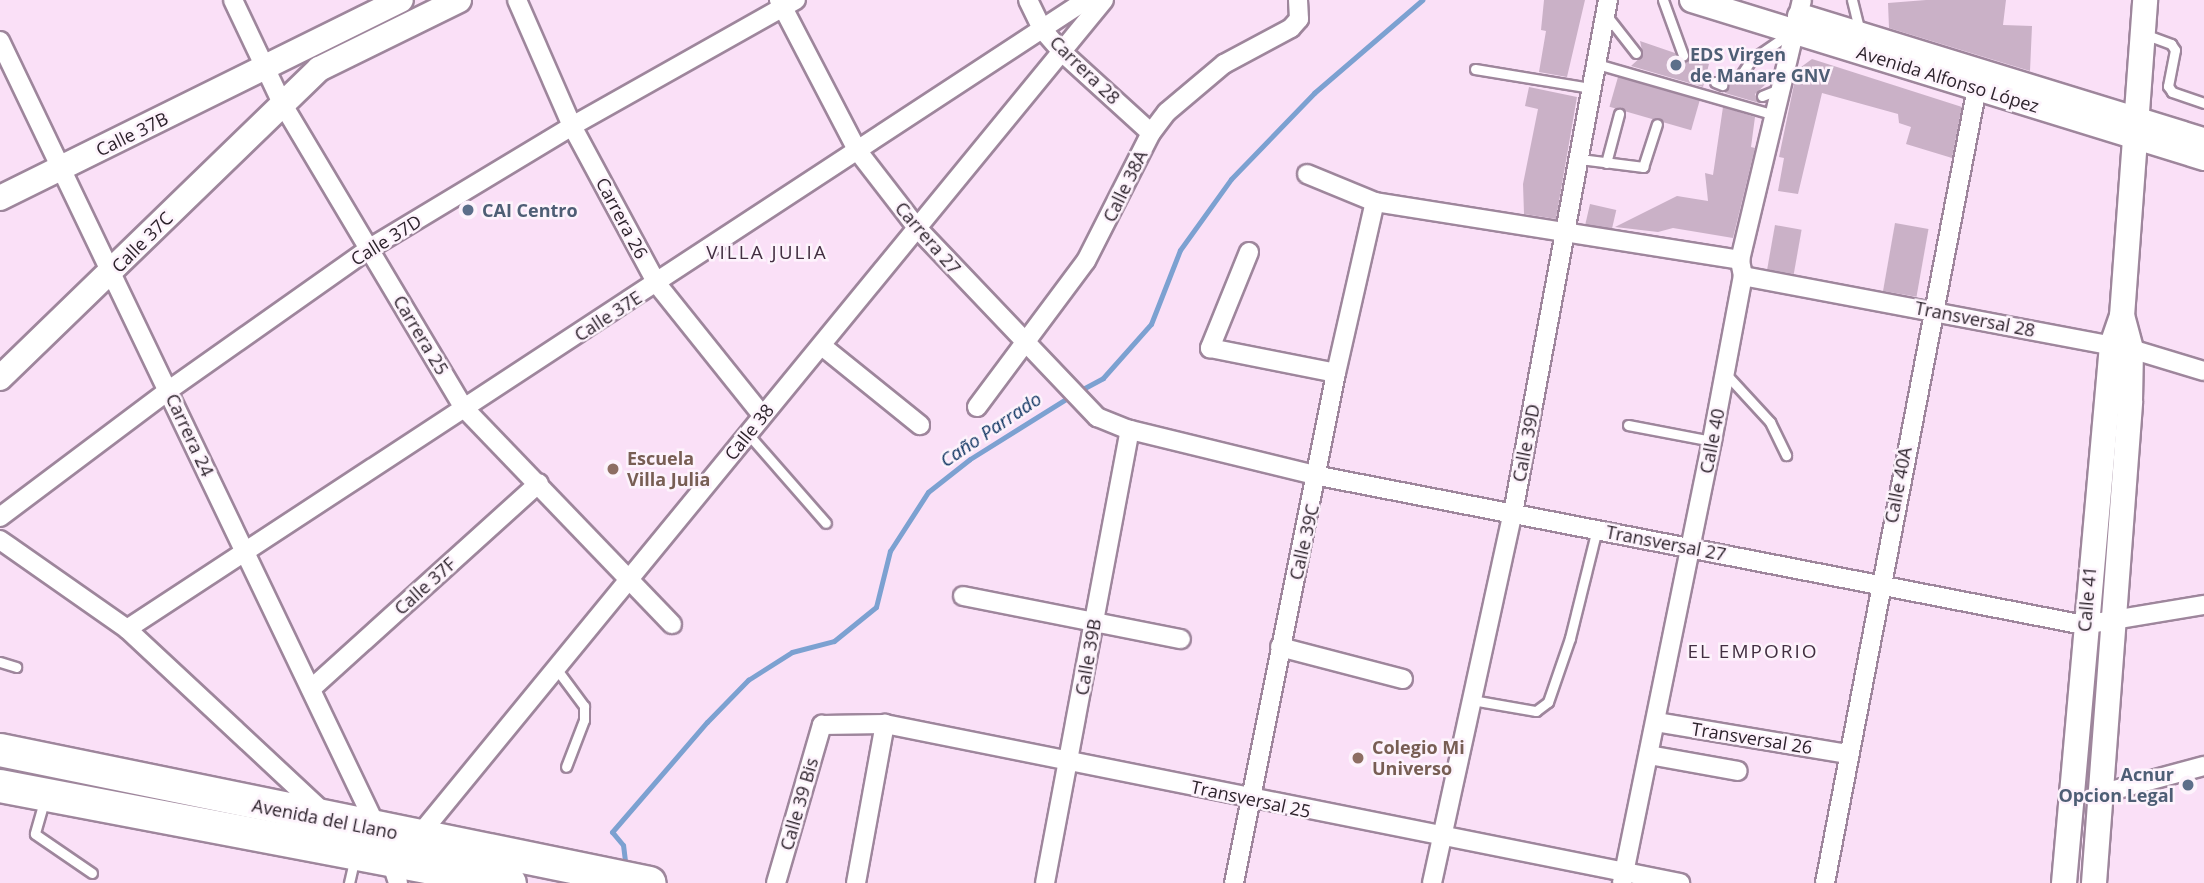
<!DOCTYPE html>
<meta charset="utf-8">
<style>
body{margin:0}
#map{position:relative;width:2204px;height:883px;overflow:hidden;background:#fae0f7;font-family:"Open Sans",sans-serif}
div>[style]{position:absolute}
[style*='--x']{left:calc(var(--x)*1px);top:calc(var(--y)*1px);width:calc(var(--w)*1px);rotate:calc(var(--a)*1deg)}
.stream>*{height:5px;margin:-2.5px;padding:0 2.5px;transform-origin:2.5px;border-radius:2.5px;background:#7ca1d1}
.building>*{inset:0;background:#cab1c7;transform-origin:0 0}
.roads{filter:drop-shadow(2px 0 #9e869c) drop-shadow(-2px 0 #9e869c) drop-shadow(0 2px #9e869c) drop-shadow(0 -2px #9e869c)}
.lane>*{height:9px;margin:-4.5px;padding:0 4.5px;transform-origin:4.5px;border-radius:4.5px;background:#fff}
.street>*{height:18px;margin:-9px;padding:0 9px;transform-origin:9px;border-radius:9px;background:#fff}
.secondary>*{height:24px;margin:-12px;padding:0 12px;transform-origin:12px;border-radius:12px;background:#fff}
.highway>*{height:32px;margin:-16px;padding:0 16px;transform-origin:16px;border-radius:16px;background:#fff}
.dots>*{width:19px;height:19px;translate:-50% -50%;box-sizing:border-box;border:4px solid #fdf3fc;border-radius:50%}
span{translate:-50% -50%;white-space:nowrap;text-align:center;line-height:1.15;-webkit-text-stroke:5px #fdf3fc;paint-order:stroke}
.service-label{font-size:18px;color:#4e5e75;font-weight:700}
.left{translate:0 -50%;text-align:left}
.right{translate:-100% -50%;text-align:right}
.street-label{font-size:18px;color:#2c222b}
.education-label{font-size:18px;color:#785e54;font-weight:700}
.neighbourhood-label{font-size:19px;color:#422e41;letter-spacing:2px}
.water-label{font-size:19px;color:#0e3461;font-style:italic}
</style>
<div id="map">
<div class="stream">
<div style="--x:1079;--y:391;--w:27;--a:-28"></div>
<div style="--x:1103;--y:378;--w:72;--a:-48.4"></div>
<div style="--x:1151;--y:324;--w:79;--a:-68.6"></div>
<div style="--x:1180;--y:250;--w:87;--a:-54.3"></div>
<div style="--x:1231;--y:179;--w:120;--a:-46"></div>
<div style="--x:1314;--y:93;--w:143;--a:-40.7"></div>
<div style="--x:626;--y:869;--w:24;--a:-97"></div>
<div style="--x:623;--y:845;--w:17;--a:-130"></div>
<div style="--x:612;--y:832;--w:145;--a:-49.2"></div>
<div style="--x:707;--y:722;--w:59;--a:-45.7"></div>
<div style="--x:748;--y:680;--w:52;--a:-32.5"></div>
<div style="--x:792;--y:652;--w:43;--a:-14.7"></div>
<div style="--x:834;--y:641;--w:54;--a:-39"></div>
<div style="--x:876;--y:607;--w:58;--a:-76"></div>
<div style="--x:890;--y:551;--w:70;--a:-57.2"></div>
<div style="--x:928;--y:492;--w:53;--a:-38.2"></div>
<div style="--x:970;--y:459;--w:119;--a:-32"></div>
</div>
<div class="building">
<div style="clip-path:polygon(1544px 0,1585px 0,1567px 77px,1539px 72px,1546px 31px,1541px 30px)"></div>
<div style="clip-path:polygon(1926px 0,2006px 0,2003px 25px,2032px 26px,2030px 71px,1889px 28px,1888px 3px)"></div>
<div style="clip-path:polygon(1640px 41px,1675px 53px,1681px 62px,1689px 58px,1709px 64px,1703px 87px,1631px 66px,1643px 55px)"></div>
<div style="clip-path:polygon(1812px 59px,1962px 107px,1952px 158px,1906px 144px,1911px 127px,1899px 123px,1898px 114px,1822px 93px,1798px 194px,1778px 191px,1784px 158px,1779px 157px,1797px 70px)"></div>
<div style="clip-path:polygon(1728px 71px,1738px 81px,1748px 78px,1766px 84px,1755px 94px,1759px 103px,1725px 93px)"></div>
<div style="left:1618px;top:77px;width:85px;height:31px;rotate:16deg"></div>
<div style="clip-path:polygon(1529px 87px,1577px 97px,1556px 219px,1524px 214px,1523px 184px,1538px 109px,1525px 106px)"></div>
<div style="clip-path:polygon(1723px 107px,1755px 117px,1751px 147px,1755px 148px,1733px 238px,1673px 228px,1658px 232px,1615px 227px,1677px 196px,1708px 201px,1705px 173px,1713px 175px)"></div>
<div style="left:1590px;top:204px;width:27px;height:21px;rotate:13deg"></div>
<div style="left:1895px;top:223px;width:34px;height:69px;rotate:10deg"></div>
<div style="left:1775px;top:225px;width:27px;height:45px;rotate:10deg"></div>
</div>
<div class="roads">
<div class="lane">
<div style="--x:1663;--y:0;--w:59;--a:70"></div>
<div style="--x:1852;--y:0;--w:33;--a:76"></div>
<div style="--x:1607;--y:16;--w:47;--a:51.9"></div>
<div style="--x:2144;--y:34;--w:29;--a:20"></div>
<div style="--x:2171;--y:44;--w:7;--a:56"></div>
<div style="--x:2175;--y:50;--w:37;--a:101"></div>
<div style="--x:2168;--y:86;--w:7;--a:56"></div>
<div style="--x:2172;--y:92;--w:34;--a:19"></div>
<div style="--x:1597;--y:64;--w:185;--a:16"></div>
<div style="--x:1475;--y:69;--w:118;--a:9.3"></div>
<div style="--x:1741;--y:75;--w:18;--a:-56"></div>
<div style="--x:1751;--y:60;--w:46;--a:-34.4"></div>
<div style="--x:1715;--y:82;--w:8;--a:23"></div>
<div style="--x:1762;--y:96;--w:18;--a:-22"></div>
<div style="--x:1580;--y:159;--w:64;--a:7.2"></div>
<div style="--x:1643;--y:167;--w:45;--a:-72"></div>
<div style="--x:1606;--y:163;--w:51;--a:-75.1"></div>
<div style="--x:1725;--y:373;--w:67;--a:47.4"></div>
<div style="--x:1770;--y:422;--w:37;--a:64"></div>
<div style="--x:1628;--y:425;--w:86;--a:10.8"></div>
<div style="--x:748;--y:434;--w:118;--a:48.8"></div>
<div style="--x:0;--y:662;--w:17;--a:17"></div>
<div style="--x:558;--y:671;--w:44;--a:53.4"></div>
<div style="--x:584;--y:706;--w:14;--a:90"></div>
<div style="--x:584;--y:720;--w:50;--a:111"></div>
<div style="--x:1472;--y:700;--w:65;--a:9.8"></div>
<div style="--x:1536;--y:711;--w:15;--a:-37"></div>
<div style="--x:1548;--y:702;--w:68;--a:-71"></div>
<div style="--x:1570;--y:638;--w:112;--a:-76.1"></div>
<div style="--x:45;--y:798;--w:37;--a:106"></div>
<div style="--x:35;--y:834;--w:69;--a:34.4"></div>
<div style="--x:349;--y:883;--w:27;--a:-77"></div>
</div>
<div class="street">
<div style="--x:233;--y:0;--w:114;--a:64.6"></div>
<div style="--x:282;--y:103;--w:355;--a:59.2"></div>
<div style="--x:464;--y:408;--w:300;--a:46.1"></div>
<div style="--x:517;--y:0;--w:137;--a:66.4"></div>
<div style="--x:572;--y:126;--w:179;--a:61.7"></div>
<div style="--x:657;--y:284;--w:168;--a:51.3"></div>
<div style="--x:779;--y:0;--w:169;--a:62.5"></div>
<div style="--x:857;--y:150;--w:100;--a:52.3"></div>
<div style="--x:918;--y:229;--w:260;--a:46.4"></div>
<div style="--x:1097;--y:417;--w:35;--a:22"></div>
<div style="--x:1130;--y:430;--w:195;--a:13.7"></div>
<div style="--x:1319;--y:476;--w:779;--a:11.02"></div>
<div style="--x:2084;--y:625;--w:122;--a:-9.5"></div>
<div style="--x:1028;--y:0;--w:32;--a:64"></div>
<div style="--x:1042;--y:29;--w:30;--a:49"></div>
<div style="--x:1062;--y:52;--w:120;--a:42.3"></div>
<div style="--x:0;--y:41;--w:875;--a:64.4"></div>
<div style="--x:1307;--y:174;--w:74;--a:22.4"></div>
<div style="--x:1375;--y:202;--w:370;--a:9"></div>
<div style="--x:1249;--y:252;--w:104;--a:112.1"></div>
<div style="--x:1210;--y:348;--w:128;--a:11.2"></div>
<div style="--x:1743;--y:276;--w:395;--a:10.7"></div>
<div style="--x:2131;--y:349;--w:76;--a:16.8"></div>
<div style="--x:822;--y:346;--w:126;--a:38.9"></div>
<div style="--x:977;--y:407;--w:182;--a:-53.3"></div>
<div style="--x:1086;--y:261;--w:144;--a:-63.1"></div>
<div style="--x:1151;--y:133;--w:26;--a:-53"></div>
<div style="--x:1167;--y:112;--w:75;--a:-40.1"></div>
<div style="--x:1224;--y:64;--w:76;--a:-28.2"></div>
<div style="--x:1291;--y:28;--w:12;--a:-48"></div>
<div style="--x:1299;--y:19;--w:19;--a:-93"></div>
<div style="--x:0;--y:517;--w:211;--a:-36.9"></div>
<div style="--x:169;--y:390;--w:246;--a:-35.2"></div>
<div style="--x:370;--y:248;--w:236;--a:-31.1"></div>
<div style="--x:572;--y:126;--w:257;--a:-29.4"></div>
<div style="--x:0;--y:540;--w:155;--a:35"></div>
<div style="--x:127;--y:629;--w:270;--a:43"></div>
<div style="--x:963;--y:596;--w:222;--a:11.2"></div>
<div style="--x:127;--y:629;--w:1147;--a:-33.26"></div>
<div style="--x:1280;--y:647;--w:127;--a:14.6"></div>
<div style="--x:311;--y:689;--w:307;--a:-42.1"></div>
<div style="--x:1656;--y:722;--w:195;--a:9.5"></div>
<div style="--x:1649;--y:755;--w:90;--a:10.2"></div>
<div style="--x:2103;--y:793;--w:105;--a:-15"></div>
<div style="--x:416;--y:839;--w:1085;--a:-50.65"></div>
<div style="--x:389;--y:855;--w:29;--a:72"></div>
<div style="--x:776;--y:883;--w:165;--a:-73.8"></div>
<div style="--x:822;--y:725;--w:63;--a:-0.9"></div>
<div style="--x:885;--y:724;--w:811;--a:11.31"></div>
<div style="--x:856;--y:883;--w:162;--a:-79.7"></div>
<div style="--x:1045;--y:883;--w:461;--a:-79.4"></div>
<div style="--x:1234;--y:883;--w:520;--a:-78.69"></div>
<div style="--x:1336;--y:373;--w:175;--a:-77.2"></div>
<div style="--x:1432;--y:883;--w:379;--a:-77.7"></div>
<div style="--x:1513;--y:513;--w:522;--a:-79.51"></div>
<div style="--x:1622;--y:883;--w:451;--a:-78.5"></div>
<div style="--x:1712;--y:441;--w:168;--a:-79.4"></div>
<div style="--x:1743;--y:276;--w:16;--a:-101"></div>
<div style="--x:1740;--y:260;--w:267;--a:-76.6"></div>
<div style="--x:1825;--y:883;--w:809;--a:-79.18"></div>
</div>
<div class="secondary">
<div style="--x:1692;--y:0;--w:536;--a:17.15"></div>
<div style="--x:1800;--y:16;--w:423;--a:17.1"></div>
<div style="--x:0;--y:198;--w:447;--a:-26.3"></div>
<div style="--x:0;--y:378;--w:444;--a:-44.1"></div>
<div style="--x:319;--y:69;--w:156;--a:-26.2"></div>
<div style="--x:2064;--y:883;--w:540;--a:-84.9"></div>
<div style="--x:2112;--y:345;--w:31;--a:-71"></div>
<div style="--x:2122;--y:316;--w:317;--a:-85.8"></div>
<div style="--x:2094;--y:883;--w:483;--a:-85.7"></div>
<div style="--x:2130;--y:401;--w:52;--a:-88.9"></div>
<div style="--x:2131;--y:349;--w:34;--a:-105"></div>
</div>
<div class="highway">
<div style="--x:0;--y:750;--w:663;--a:11.56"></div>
<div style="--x:0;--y:786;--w:519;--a:10.77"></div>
</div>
</div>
<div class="dots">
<div style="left:1676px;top:65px;background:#5c6f8a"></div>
<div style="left:468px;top:210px;background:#5c6f8a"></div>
<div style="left:613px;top:469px;background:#8d6e63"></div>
<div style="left:1358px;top:758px;background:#8d6e63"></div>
<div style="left:2188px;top:785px;background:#5c6f8a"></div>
</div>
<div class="service-label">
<span class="left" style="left:1690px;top:65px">EDS Virgen<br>de Manare GNV</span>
<span class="left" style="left:482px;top:210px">CAI Centro</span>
<span class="right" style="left:2174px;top:785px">Acnur<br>Opcion Legal</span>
</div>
<div class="street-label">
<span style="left:1085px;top:70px;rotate:44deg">Carrera 28</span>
<span style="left:1948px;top:79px;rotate:17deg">Avenida Alfonso López</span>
<span style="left:132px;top:134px;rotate:-26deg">Calle 37B</span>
<span style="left:1125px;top:186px;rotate:-64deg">Calle 38A</span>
<span style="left:622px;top:218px;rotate:62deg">Carrera 26</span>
<span style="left:928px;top:238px;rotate:49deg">Carrera 27</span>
<span style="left:386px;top:240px;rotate:-32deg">Calle 37D</span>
<span style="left:142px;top:242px;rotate:-45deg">Calle 37C</span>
<span style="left:608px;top:316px;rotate:-33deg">Calle 37E</span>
<span style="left:1975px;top:319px;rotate:11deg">Transversal 28</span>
<span style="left:421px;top:335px;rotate:59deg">Carrera 25</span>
<span style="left:749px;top:432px;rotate:-51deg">Calle 38</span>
<span style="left:190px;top:435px;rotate:65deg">Carrera 24</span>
<span style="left:1712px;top:441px;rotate:-79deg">Calle 40</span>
<span style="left:1526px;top:443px;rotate:-79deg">Calle 39D</span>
<span style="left:1898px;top:485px;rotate:-79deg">Calle 40A</span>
<span style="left:1304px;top:542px;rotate:-77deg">Calle 39C</span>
<span style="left:1666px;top:543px;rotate:11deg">Transversal 27</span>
<span style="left:425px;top:586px;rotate:-42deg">Calle 37F</span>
<span style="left:2087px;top:599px;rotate:-85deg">Calle 41</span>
<span style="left:1088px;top:657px;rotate:-80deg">Calle 39B</span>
<span style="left:1752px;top:738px;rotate:9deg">Transversal 26</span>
<span style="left:1251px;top:799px;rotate:12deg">Transversal 25</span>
<span style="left:799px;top:804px;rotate:-74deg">Calle 39 Bis</span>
<span style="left:325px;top:819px;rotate:11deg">Avenida del Llano</span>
</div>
<div class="education-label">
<span class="left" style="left:627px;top:469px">Escuela<br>Villa Julia</span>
<span class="left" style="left:1372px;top:758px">Colegio Mi<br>Universo</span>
</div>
<div class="neighbourhood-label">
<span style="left:767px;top:253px">VILLA JULIA</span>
<span style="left:1753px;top:652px">EL EMPORIO</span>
</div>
<div class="water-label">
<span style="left:991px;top:430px;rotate:-34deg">Caño Parrado</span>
</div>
</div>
